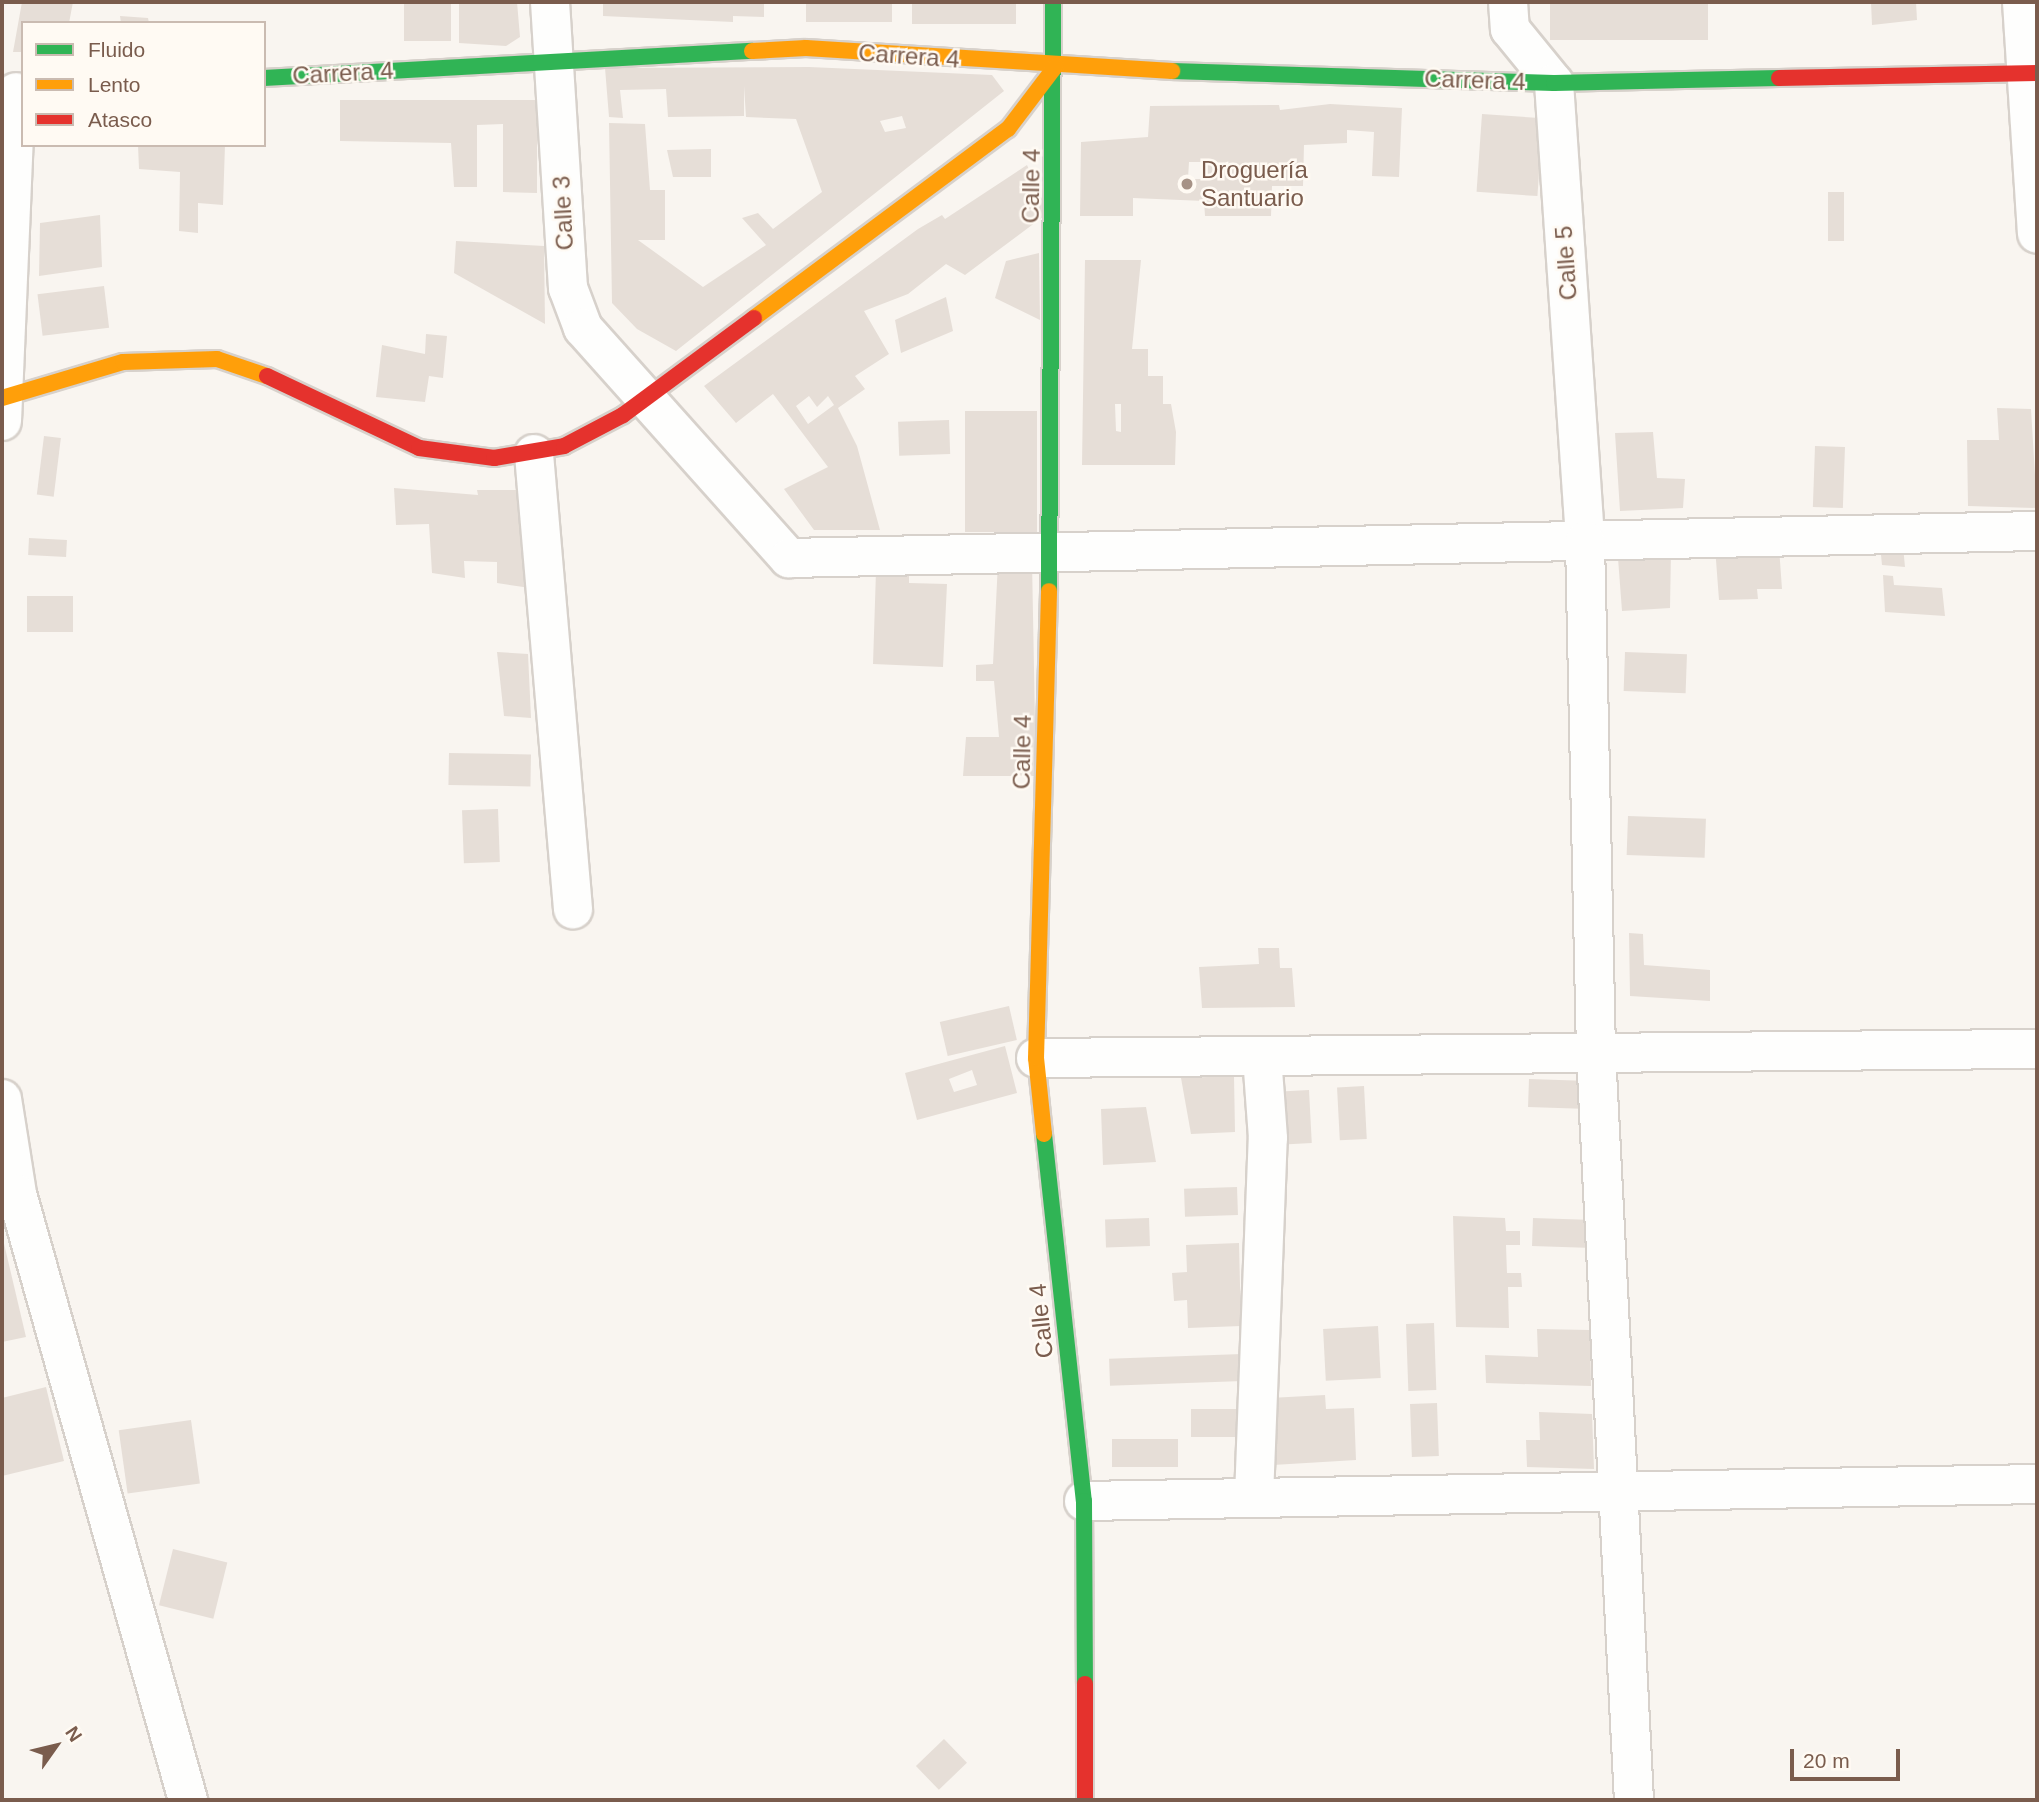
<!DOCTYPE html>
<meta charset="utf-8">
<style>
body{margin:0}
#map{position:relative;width:2039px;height:1802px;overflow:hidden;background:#f9f5f0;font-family:Arial,sans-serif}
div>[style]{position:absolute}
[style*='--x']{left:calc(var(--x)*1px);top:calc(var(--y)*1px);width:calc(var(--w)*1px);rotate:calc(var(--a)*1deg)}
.building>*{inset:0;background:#e6ded7;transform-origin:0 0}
.roads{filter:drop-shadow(2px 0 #d7d1cb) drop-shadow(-2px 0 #d7d1cb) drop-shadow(0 2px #d7d1cb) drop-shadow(0 -2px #d7d1cb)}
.street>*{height:38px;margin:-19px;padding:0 19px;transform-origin:19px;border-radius:19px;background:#fefefd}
.fast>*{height:16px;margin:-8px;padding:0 8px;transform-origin:8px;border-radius:8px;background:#30b455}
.slow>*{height:16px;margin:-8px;padding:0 8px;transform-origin:8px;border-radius:8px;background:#ff9f0a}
.jam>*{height:16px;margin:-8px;padding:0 8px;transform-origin:8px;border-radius:8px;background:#e5322d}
.dots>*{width:19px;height:19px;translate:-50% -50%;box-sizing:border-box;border:4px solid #fffaf3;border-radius:50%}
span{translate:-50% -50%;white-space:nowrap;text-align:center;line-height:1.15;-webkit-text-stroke:5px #fffaf3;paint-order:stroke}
.street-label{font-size:24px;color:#7a5c4d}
.poi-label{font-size:24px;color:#7a5c4d}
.left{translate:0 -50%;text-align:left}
.frame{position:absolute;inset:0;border:4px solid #7a5c4d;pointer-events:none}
.legend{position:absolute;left:21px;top:21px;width:245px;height:126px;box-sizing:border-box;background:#fffaf3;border:2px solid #cabbb1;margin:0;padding:9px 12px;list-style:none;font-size:21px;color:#7a5c4d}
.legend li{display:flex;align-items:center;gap:14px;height:35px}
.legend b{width:35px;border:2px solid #cabbb1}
.north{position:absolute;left:21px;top:1711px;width:70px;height:70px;-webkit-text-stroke:5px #fffaf3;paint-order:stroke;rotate:56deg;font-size:19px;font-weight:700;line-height:28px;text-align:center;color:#7a5c4d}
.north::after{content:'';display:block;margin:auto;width:24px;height:32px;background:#7a5c4d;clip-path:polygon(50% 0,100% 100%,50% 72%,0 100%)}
.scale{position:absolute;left:1790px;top:1749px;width:110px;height:32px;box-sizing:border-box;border:4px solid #7a5c4d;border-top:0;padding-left:9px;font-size:21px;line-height:24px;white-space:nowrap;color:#7a5c4d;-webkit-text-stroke:5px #fffaf3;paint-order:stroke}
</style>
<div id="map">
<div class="building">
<div style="clip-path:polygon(22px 2px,73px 2px,69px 23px,23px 23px,23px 52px,13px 52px)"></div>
<div style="left:404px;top:2px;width:47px;height:39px"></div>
<div style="clip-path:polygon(459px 2px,517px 2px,520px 37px,506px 46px,459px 43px)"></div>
<div style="clip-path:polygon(603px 2px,764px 2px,764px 17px,733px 16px,733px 22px,603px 16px)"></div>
<div style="left:806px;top:2px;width:86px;height:20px"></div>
<div style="left:912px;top:2px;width:104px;height:22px"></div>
<div style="left:1550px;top:2px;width:158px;height:38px"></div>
<div style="clip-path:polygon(1871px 2px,1916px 2px,1917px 20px,1872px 25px)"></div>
<div style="clip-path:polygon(120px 16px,148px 18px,149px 23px,121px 23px)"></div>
<div style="clip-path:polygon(evenodd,809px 67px,992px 75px,1004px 91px,676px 351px,637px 329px,612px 303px,609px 123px,645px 124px,650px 190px,665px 190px,665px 240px,638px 240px,703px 287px,766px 245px,742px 218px,758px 213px,773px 229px,822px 192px,796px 119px,746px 117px,744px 86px,744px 116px,668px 117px,666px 89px,620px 90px,623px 118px,609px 117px,605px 68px,809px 67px,902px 116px,906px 128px,885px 132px,880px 121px,902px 116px)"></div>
<div style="clip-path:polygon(340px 100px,537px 100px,537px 193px,503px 192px,503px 124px,477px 125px,477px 187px,454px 187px,451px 143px,340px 141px)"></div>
<div style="clip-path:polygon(evenodd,1330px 104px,1402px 108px,1399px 177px,1372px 176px,1374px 132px,1347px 130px,1347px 143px,1304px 145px,1303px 186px,1272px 186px,1271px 216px,1205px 216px,1204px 201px,1133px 198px,1133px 216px,1080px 216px,1081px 142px,1148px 137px,1150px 106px,1279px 105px,1280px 110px,1330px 104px,1189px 162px,1206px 162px,1205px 179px,1188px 179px,1189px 162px)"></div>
<div style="left:1482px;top:114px;width:61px;height:78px;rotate:4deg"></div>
<div style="clip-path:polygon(138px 145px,225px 145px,223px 205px,198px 203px,198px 233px,179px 231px,180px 172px,139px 169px)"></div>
<div style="clip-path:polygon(711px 149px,711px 177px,673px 177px,667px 150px)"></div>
<div style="clip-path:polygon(evenodd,1027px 165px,1048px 213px,965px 275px,946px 264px,908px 294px,864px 311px,889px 354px,855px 376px,865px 389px,838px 408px,857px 446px,880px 530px,814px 530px,784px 489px,828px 467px,773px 394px,736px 423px,704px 386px,918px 229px,942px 215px,945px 219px,1027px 165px,809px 396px,817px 407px,828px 396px,834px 405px,808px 424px,796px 406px,809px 396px)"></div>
<div style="left:1828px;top:192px;width:16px;height:49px"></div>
<div style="clip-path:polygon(100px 215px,102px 267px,39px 276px,40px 223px)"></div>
<div style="clip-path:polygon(456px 241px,544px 246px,545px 324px,454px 273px)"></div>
<div style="clip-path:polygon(1039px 253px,1040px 320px,995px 298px,1006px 261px)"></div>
<div style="clip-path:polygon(evenodd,1085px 260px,1141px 260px,1132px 349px,1148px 349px,1148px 376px,1163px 376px,1163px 404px,1171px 404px,1176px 432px,1175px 465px,1082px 465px,1085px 260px,1115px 404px,1121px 404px,1121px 432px,1116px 431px,1115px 404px)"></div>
<div style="left:104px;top:286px;width:42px;height:67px;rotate:83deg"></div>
<div style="clip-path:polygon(946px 297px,953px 331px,901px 353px,895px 320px)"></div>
<div style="clip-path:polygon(426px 334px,447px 336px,443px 378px,429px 376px,425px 402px,376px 397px,382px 345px,425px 354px)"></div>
<div style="clip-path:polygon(1997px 408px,2031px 409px,2037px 508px,1968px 506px,1967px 440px,1999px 440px)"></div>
<div style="left:965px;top:411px;width:72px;height:121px"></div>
<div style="left:949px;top:420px;width:34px;height:51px;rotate:88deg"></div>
<div style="clip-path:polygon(1653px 432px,1657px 478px,1685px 479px,1683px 508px,1620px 511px,1615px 433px)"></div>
<div style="left:44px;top:436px;width:17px;height:59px;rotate:7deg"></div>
<div style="left:1815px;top:446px;width:30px;height:61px;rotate:2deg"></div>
<div style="clip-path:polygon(394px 488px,478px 495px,477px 490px,527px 490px,530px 588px,497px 583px,497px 562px,464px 561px,465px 578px,432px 573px,429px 524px,396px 525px)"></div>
<div style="left:29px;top:538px;width:38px;height:17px;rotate:3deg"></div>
<div style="clip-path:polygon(1880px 545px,1903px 546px,1905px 567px,1882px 565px)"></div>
<div style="clip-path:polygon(1715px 547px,1779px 547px,1782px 589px,1757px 589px,1758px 599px,1719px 600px)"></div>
<div style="clip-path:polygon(1671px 551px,1670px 608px,1622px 611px,1618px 558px)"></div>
<div style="clip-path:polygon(1032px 561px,1036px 776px,963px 776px,966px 737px,999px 737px,994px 681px,976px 681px,976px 665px,993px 664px,998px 562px)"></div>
<div style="clip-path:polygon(876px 571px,909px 573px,909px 583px,947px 584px,943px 667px,873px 664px)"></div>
<div style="clip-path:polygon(1883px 575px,1893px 576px,1894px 585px,1942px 588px,1945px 616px,1885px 612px)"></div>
<div style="left:27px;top:596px;width:46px;height:36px"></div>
<div style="clip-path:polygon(497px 652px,528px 654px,531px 718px,504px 716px)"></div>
<div style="left:1625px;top:652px;width:62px;height:39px;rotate:2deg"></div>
<div style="left:449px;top:753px;width:82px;height:32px;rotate:1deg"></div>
<div style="left:498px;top:809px;width:53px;height:36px;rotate:88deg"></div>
<div style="left:1628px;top:816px;width:78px;height:39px;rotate:2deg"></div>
<div style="clip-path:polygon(1629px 933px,1643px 934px,1644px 965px,1710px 970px,1710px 1001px,1630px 996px)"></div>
<div style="clip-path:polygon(1258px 948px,1279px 948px,1280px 968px,1292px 968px,1295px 1007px,1202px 1008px,1199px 967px,1259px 964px)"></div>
<div style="left:1009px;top:1006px;width:35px;height:71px;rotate:77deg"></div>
<div style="clip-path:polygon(evenodd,1005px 1046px,1017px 1093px,917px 1120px,905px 1073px,1005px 1046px,972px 1070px,977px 1085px,954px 1092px,949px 1079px,972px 1070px)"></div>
<div style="clip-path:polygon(1234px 1076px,1235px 1132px,1191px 1134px,1181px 1078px)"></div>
<div style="left:1529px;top:1079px;width:53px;height:28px;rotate:2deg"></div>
<div style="left:1364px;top:1086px;width:53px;height:27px;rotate:87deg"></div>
<div style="left:1309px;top:1090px;width:53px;height:28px;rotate:87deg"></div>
<div style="clip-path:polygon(1146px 1107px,1156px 1162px,1103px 1165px,1101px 1109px)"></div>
<div style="left:1237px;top:1187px;width:28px;height:53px;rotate:88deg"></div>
<div style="clip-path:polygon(1453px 1216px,1505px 1218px,1506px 1231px,1520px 1231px,1520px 1245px,1506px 1245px,1507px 1273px,1521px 1273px,1522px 1287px,1508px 1287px,1509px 1328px,1456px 1327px)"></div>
<div style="left:1149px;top:1218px;width:28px;height:44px;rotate:88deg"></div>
<div style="left:1533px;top:1218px;width:53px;height:28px;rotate:2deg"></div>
<div style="clip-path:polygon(2px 1235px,26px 1337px,2px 1342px)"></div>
<div style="clip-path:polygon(1239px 1243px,1241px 1326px,1188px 1328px,1187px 1300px,1174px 1301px,1172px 1273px,1187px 1272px,1186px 1245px)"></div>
<div style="left:1434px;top:1323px;width:67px;height:28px;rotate:88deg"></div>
<div style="left:1378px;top:1326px;width:52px;height:55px;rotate:87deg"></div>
<div style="clip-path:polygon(1537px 1329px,1590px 1330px,1591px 1386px,1486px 1383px,1485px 1355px,1538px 1357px)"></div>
<div style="left:1242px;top:1354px;width:27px;height:133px;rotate:88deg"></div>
<div style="clip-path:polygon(46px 1387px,64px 1461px,2px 1476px,2px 1398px)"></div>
<div style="clip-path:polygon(1325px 1395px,1326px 1409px,1354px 1408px,1356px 1460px,1273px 1465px,1270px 1398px)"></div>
<div style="left:1437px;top:1403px;width:53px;height:27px;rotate:88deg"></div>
<div style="left:1244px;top:1409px;width:28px;height:53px;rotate:90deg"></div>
<div style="clip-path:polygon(1539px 1412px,1592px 1414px,1594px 1469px,1527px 1467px,1526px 1440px,1540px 1440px)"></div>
<div style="left:191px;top:1420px;width:64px;height:73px;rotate:82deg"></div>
<div style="left:1178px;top:1439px;width:28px;height:66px;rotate:90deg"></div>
<div style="left:173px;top:1549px;width:56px;height:58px;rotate:14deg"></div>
<div style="left:944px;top:1739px;width:33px;height:39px;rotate:46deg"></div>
</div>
<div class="roads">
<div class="street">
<div style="--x:550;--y:2;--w:287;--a:86.4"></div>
<div style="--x:568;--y:288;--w:43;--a:69.4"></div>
<div style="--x:583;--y:328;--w:309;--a:48.2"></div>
<div style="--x:789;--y:558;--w:1248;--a:-1.24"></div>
<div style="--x:1508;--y:2;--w:27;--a:86"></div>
<div style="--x:1510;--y:29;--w:70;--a:50.8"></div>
<div style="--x:1554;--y:83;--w:459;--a:86.1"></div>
<div style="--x:1585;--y:541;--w:512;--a:88.77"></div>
<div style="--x:1596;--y:1053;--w:748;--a:87.09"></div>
<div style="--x:2022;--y:2;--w:232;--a:86.3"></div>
<div style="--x:2;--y:421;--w:329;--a:-87.6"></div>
<div style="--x:534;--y:454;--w:457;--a:85.1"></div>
<div style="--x:1036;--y:1058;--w:1001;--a:-0.52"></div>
<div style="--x:2;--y:1099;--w:96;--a:81"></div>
<div style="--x:17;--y:1194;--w:630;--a:74.24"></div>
<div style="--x:1254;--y:1497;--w:359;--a:-87.8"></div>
<div style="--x:1268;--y:1138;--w:82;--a:-94.2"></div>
<div style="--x:1084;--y:1501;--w:953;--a:-1.02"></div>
</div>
<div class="fast">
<div style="--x:1172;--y:71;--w:382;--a:1.8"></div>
<div style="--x:1554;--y:83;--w:225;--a:-1.3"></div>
<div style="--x:264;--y:78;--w:489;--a:-3.2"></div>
<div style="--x:1049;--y:591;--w:589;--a:-89.61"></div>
<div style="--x:1044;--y:1134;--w:369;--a:83.8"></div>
<div style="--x:1084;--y:1501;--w:183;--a:89.7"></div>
</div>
<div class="slow">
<div style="--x:752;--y:51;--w:54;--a:-3.2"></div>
<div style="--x:806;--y:48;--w:367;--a:3.6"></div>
<div style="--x:754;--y:318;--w:317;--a:-36.7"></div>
<div style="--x:1008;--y:129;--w:78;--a:-52.8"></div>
<div style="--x:2;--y:398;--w:126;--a:-16.6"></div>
<div style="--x:123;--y:362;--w:94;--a:-1.8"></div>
<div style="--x:217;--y:359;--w:53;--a:18.8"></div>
<div style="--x:1044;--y:1134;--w:76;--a:-96"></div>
<div style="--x:1036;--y:1058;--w:467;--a:-88.4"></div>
</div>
<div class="jam">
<div style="--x:1779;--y:78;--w:258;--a:-1.1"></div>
<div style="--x:267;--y:376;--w:168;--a:25.3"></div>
<div style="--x:419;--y:448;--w:76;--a:7.6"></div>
<div style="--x:494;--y:458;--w:71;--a:-9.7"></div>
<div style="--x:564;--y:446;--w:67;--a:-27.7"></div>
<div style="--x:623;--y:415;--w:163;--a:-36.5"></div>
<div style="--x:1085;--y:1684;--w:116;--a:90"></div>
</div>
</div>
<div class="dots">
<div style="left:1187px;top:184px;background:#a69286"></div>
</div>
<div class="street-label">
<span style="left:909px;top:56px;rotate:4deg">Carrera 4</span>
<span style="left:343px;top:73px;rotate:-3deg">Carrera 4</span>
<span style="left:1475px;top:80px;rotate:2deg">Carrera 4</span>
<span style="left:1031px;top:186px;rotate:-89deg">Calle 4</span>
<span style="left:563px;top:213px;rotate:-93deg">Calle 3</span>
<span style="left:1566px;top:263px;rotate:-94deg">Calle 5</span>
<span style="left:1022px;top:752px;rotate:-89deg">Calle 4</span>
<span style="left:1041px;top:1321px;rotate:-96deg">Calle 4</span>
</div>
<div class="poi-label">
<span class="left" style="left:1201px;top:184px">Droguería<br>Santuario</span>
</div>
<div class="frame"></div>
<ul class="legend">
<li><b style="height:9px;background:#30b455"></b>Fluido</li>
<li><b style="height:9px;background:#ff9f0a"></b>Lento</li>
<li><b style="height:9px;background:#e5322d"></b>Atasco</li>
</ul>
<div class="north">N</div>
<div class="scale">20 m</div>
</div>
